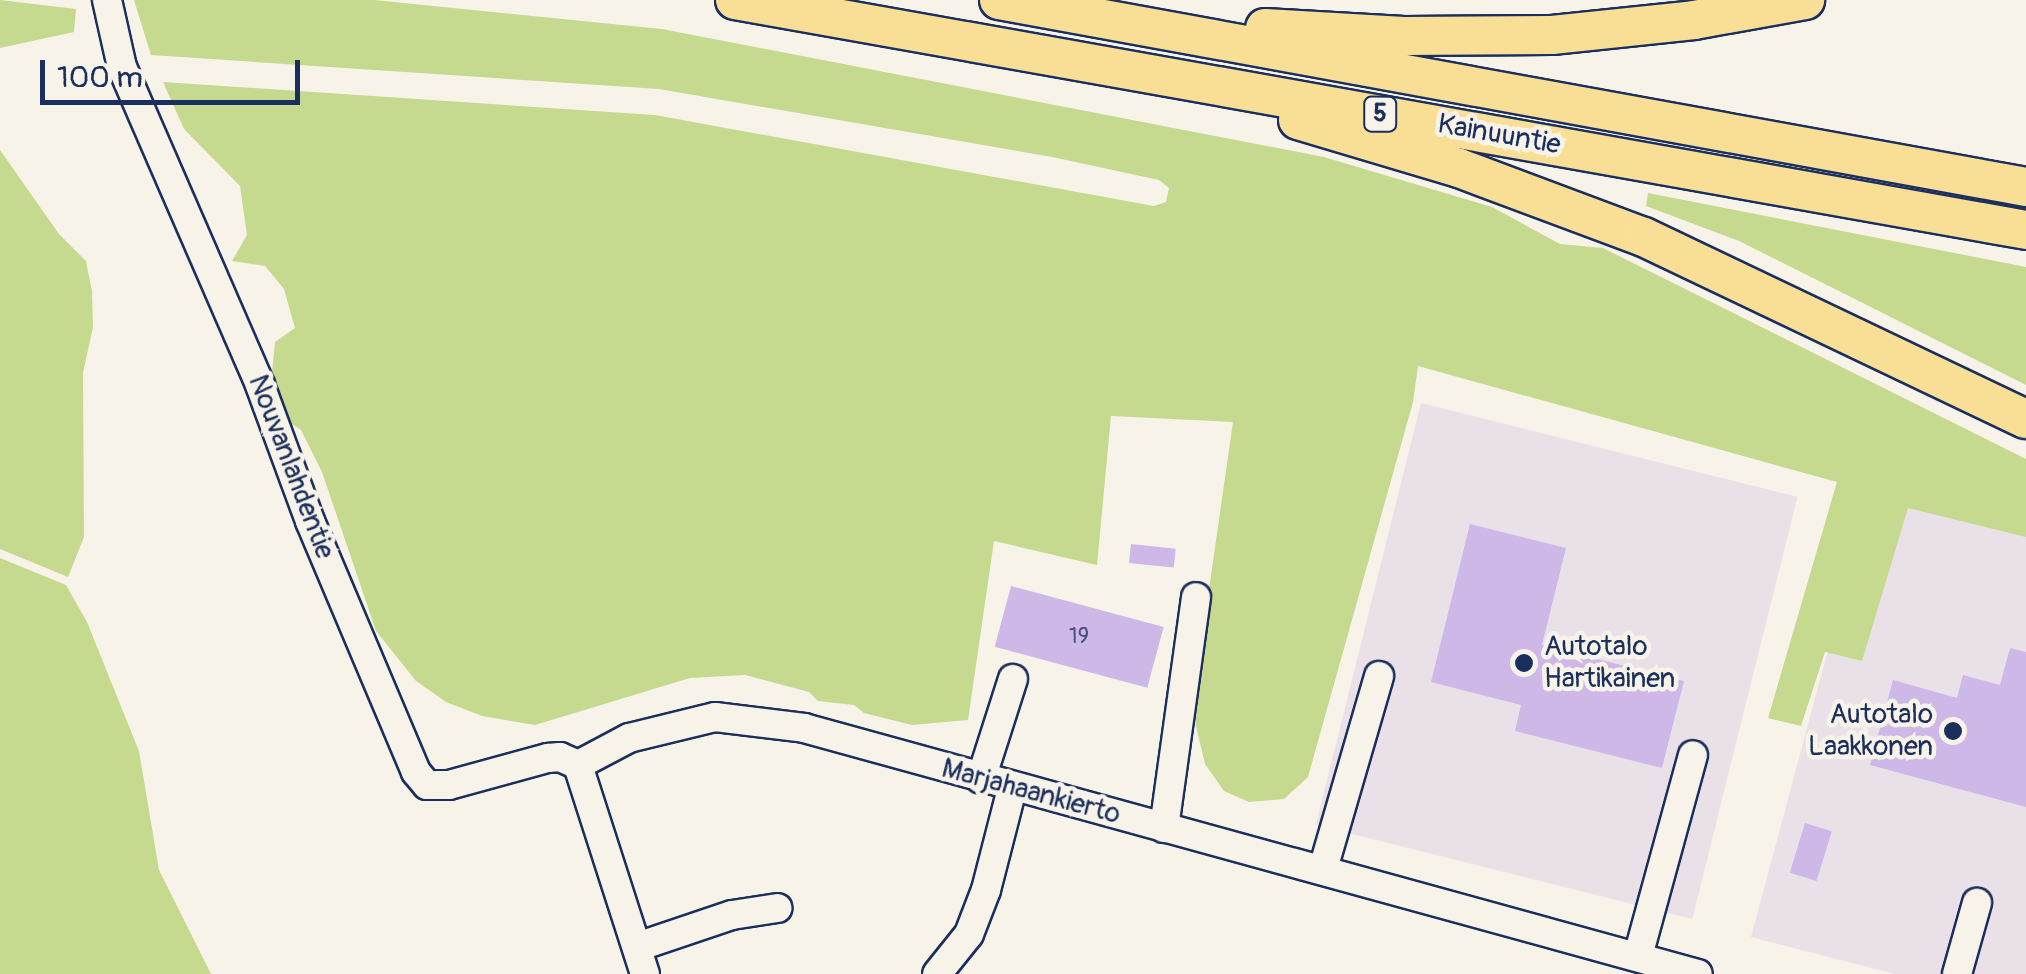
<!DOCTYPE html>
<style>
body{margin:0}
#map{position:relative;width:2026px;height:974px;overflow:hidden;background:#f7f3e8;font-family:Pangolin,sans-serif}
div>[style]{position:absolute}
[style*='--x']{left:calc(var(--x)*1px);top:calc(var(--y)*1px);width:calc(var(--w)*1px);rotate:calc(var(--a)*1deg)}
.built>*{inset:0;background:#eae1e8;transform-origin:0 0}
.green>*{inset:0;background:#c6da8f}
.building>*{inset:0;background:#cdb8e8;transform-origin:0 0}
.roads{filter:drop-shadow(2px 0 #1b2f5e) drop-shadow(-2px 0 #1b2f5e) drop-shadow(0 2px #1b2f5e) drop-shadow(0 -2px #1b2f5e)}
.minor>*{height:28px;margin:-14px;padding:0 14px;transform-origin:14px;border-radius:14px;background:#f7f3e8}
.highway>*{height:38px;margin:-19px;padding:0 19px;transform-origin:19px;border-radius:19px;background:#f9df96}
.dots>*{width:28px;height:28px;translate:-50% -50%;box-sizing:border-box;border:5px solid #f7f3e8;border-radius:50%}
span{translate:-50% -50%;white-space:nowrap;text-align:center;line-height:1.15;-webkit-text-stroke:9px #f7f3e8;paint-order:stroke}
.number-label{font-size:22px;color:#485180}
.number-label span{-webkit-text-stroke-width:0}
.shield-label span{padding:2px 8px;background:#f7f3e8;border:2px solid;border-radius:8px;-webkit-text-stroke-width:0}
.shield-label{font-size:25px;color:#1b2f5e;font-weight:700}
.street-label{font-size:28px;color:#1b2f5e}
.poi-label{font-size:28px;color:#1b2f5e}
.left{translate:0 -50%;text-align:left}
.right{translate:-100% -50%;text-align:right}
.scale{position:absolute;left:40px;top:60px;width:260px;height:45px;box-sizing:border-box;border:5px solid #1b2f5e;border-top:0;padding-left:12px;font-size:30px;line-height:35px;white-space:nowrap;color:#1b2f5e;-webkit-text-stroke:8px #f7f3e8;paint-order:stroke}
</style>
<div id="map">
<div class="built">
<div style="left:1421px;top:403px;width:388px;height:435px;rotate:14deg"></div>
<div style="clip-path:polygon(1870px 493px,2026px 535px,2026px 974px,1895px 974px,1751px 937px)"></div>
</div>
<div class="green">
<div style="clip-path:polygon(0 0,76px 9px,74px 32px,0 48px)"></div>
<div style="clip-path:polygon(134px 0,374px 0,662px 29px,1324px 157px,1492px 207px,1560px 244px,1603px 248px,2026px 459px,2026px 537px,1908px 508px,1862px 661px,1825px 652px,1801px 726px,1768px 718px,1837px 482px,1418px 366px,1413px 402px,1308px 777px,1284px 799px,1249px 802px,1224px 791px,1205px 764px,1196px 726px,1193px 701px,1233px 422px,1111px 416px,1097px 565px,994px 541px,968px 720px,912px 725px,864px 713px,854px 705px,818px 701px,809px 692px,745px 675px,690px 678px,535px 725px,482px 716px,446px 702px,416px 681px,376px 631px,322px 472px,301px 430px,283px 418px,271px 383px,275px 342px,295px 328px,284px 289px,265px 266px,232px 261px,247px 235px,240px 186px,184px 129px,163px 82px,655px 115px,1154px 206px,1166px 202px,1169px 188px,1159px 180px,1052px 157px,659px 89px,151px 55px)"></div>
<div style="clip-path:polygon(0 150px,59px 234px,86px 261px,92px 291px,93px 327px,83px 373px,84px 537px,68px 577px,0 549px)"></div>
<div style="clip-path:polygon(1648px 193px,2026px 267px,2026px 385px,1739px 241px,1646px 206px)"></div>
<div style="clip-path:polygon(0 558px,66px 585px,87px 622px,139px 751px,159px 870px,211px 974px,0 974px)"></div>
</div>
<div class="building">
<div style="clip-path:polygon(1470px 524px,1566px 548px,1542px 645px,1684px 681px,1662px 768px,1515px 731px,1521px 705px,1431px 682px)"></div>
<div style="left:1131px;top:544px;width:45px;height:19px;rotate:6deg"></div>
<div style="left:1011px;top:586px;width:158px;height:63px;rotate:15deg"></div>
<div style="clip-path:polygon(2010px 648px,2026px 652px,2026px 807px,1870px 765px,1893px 680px,1957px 698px,1963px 675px,2000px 685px)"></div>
<div style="left:1805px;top:823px;width:28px;height:52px;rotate:17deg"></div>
</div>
<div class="roads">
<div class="minor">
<div style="--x:107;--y:0;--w:69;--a:77.4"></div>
<div style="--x:122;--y:67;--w:347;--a:66.5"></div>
<div style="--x:260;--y:385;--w:145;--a:69.8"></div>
<div style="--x:310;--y:521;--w:272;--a:67.1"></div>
<div style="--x:416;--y:772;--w:17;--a:50"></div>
<div style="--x:427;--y:785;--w:22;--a:0"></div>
<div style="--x:449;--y:785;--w:103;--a:-15.3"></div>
<div style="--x:548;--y:758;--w:12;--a:-5"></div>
<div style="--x:560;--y:757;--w:20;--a:24"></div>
<div style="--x:981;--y:779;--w:105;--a:-72.3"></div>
<div style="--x:1164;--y:828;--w:233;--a:-82.1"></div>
<div style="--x:1323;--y:869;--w:201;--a:-73.8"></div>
<div style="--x:637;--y:947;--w:100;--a:-18.6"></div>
<div style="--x:732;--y:915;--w:46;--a:-8.8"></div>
<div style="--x:1638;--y:956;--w:208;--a:-74.7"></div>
<div style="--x:645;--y:974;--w:219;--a:-107.8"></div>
<div style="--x:578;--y:765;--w:58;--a:-27.9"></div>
<div style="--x:629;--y:738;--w:89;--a:-13.7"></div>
<div style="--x:715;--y:717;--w:90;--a:7"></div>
<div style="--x:804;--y:728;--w:927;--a:15.39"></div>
<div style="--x:937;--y:974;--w:51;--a:-51.3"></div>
<div style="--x:969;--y:934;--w:47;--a:-68.9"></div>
<div style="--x:986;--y:890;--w:104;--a:-75.6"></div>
<div style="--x:1957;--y:974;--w:74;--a:-74.3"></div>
</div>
<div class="highway">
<div style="--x:735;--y:0;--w:1311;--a:10.1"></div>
<div style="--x:999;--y:0;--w:1044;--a:10.32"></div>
<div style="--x:1265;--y:28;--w:139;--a:3.3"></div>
<div style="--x:1404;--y:36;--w:148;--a:-0.4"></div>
<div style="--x:1552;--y:35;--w:143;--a:-6"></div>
<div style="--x:1694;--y:20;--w:113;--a:-10.2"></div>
<div style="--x:1298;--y:120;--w:168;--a:16.6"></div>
<div style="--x:1459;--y:168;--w:197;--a:20.5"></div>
<div style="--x:1644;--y:237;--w:423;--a:25.5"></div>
</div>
</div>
<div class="dots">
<div style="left:1524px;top:663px;background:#1b2f5e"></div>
<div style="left:1953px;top:731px;background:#1b2f5e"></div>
</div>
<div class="number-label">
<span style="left:1079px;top:637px">19</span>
</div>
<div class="shield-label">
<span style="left:1380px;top:114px">5</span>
</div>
<div class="street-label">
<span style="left:1499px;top:135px;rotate:10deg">Kainuuntie</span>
<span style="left:291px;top:467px;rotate:69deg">Nouvanlahdentie</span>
<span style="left:1031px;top:792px;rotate:15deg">Marjahaankierto</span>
</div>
<div class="poi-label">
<span class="left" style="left:1544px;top:663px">Autotalo<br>Hartikainen</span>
<span class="right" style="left:1933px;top:731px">Autotalo<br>Laakkonen</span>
</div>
<div class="scale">100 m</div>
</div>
